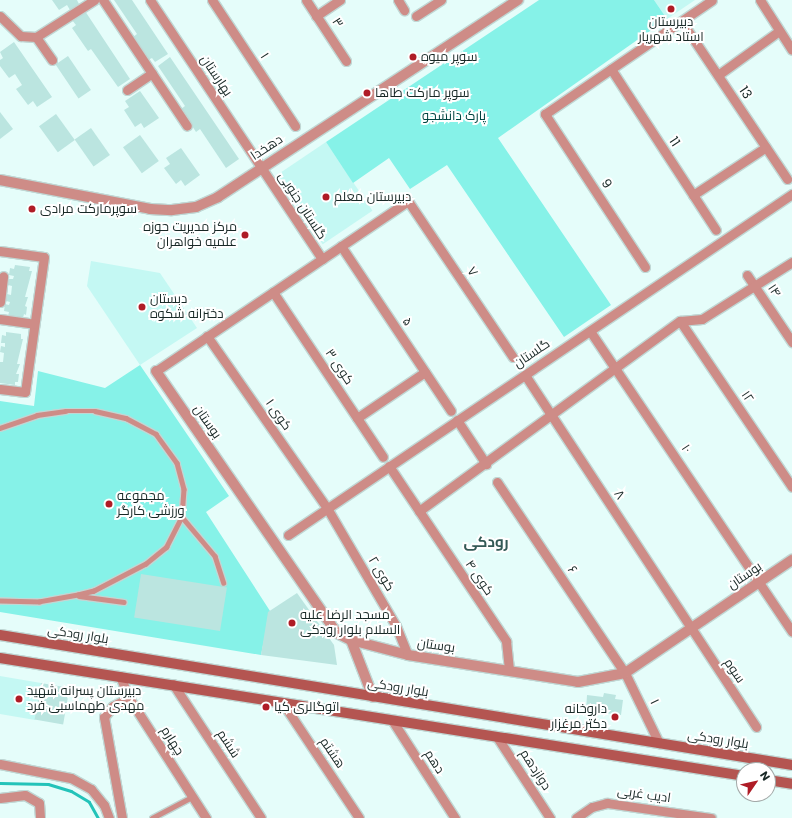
<!DOCTYPE html>
<meta charset="utf-8">
<style>
body{margin:0}
#map{position:relative;width:792px;height:818px;overflow:hidden;background:#e5fdfa;font-family:Poppins,Cairo,sans-serif}
div>[style]{position:absolute}
[style*='--x']{left:calc(var(--x)*1px);top:calc(var(--y)*1px);width:calc(var(--w)*1px);rotate:calc(var(--a)*1deg)}
.built>*{inset:0;background:#c4f8f3;transform-origin:0 0}
.green>*{inset:0;background:#86f2e8}
.stream>*{height:3px;margin:-1.5px;padding:0 1.5px;transform-origin:1.5px;border-radius:1.5px;background:#23c3b9}
.building>*{inset:0;background:#bbe5e0;transform-origin:0 0}
.roads{filter:drop-shadow(1px 0 #c0d7d4) drop-shadow(-1px 0 #c0d7d4) drop-shadow(0 1px #c0d7d4) drop-shadow(0 -1px #c0d7d4)}
.service>*{height:4.5px;margin:-2.25px;padding:0 2.25px;transform-origin:2.25px;border-radius:2.25px;background:#ce8c87}
.minor>*{height:9px;margin:-4.5px;padding:0 4.5px;transform-origin:4.5px;border-radius:4.5px;background:#ce8c87}
.tertiary>*{height:10px;margin:-5px;padding:0 5px;transform-origin:5px;border-radius:5px;background:#ce8c87}
.secondary>*{height:10px;margin:-5px;padding:0 5px;transform-origin:5px;border-radius:5px;background:#b45551}
.dots>*{width:11px;height:11px;translate:-50% -50%;box-sizing:border-box;border:2px solid #fff;border-radius:50%}
span{translate:-50% -50%;white-space:nowrap;text-align:center;line-height:1.15;-webkit-text-stroke:4px #fff;paint-order:stroke}
.street-label{font-size:13px;color:#182826}
.poi-label{font-size:13px;color:#182826}
.left{translate:0 -50%;text-align:left}
.right{translate:-100% -50%;text-align:right}
.park-label{font-size:13px;color:#014541}
.quarter-label{font-size:15px;color:#335955;font-weight:700}
.north{position:absolute;left:736px;top:762px;width:40px;height:40px;box-sizing:border-box;background:#fff;border:1px solid #a3a9a8;border-radius:50%;rotate:56deg;font-size:11px;font-weight:700;line-height:16px;text-align:center;color:#182826}
.north::after{content:'';display:block;margin:auto;width:14px;height:18px;background:#af1c26;clip-path:polygon(50% 0,100% 100%,50% 72%,0 100%)}
</style>
<div id="map">
<div class="built">
<div style="clip-path:polygon(654px 0,695px 0,667px 19px)"></div>
<div style="left:326px;top:142px;width:83px;height:60px;rotate:56deg"></div>
<div style="clip-path:polygon(91px 261px,160px 273px,197px 328px,140px 365px,87px 286px)"></div>
<div style="clip-path:polygon(0 676px,41px 683px,35px 720px,0 714px)"></div>
</div>
<div class="green">
<div style="clip-path:polygon(539px 0,654px 0,667px 19px,498px 138px,611px 305px,564px 337px,447px 165px,410px 189px,389px 158px,353px 183px,326px 142px)"></div>
<div style="clip-path:polygon(140px 365px,229px 496px,206px 512px,270px 611px,261px 655px,0 612px,0 401px,34px 406px,38px 371px,105px 388px)"></div>
</div>
<div class="stream">
<div style="--x:0;--y:783;--w:48;--a:1.2"></div>
<div style="--x:48;--y:784;--w:24;--a:17"></div>
<div style="--x:71;--y:791;--w:21;--a:31"></div>
<div style="--x:89;--y:802;--w:18;--a:61"></div>
</div>
<div class="building">
<div style="clip-path:polygon(52px 0,77px 0,79px 4px,70px 10px,67px 5px,59px 10px)"></div>
<div style="clip-path:polygon(114px 0,132px 0,168px 54px,155px 62px,152px 58px,148px 60px,133px 37px,137px 34px)"></div>
<div style="clip-path:polygon(85px 11px,130px 79px,118px 87px,91px 49px,88px 51px,72px 28px,76px 25px,72px 20px)"></div>
<div style="clip-path:polygon(14px 42px,52px 97px,37px 107px,33px 101px,28px 105px,16px 89px,22px 85px,15px 74px,9px 78px,0 66px,0 60px,3px 58px,0 52px)"></div>
<div style="left:68px;top:56px;width:41px;height:15px;rotate:56deg"></div>
<div style="clip-path:polygon(170px 57px,239px 159px,226px 168px,200px 129px,196px 132px,181px 109px,185px 106px,158px 66px)"></div>
<div style="clip-path:polygon(140px 91px,159px 118px,144px 128px,141px 123px,135px 127px,124px 110px,129px 107px,125px 101px)"></div>
<div style="clip-path:polygon(0 112px,13px 129px,0 139px)"></div>
<div style="left:56px;top:114px;width:32px;height:21px;rotate:54deg"></div>
<div style="left:91px;top:128px;width:33px;height:20px;rotate:55deg"></div>
<div style="left:140px;top:135px;width:32px;height:21px;rotate:54deg"></div>
<div style="clip-path:polygon(181px 148px,200px 175px,185px 186px,181px 180px,176px 184px,164px 168px,170px 164px,166px 158px)"></div>
<div style="clip-path:polygon(15px 265px,30px 267px,29px 271px,32px 271px,25px 297px,28px 297px,25px 306px,27px 307px,26px 315px,24px 314px,23px 318px,8px 316px,9px 312px,4px 311px,5px 304px,9px 305px,10px 302px,6px 301px,7px 294px,11px 295px,12px 286px,8px 285px,9px 279px,13px 279px,14px 276px,9px 275px,10px 268px,14px 269px)"></div>
<div style="clip-path:polygon(6px 332px,21px 334px,21px 339px,23px 339px,17px 364px,20px 364px,16px 374px,19px 374px,18px 382px,15px 382px,15px 385px,0 383px,0 362px,3px 362px,4px 353px,0 352px,1px 346px,5px 347px,5px 343px,1px 343px,2px 335px,6px 336px)"></div>
<div style="left:141px;top:574px;width:87px;height:44px;rotate:9deg"></div>
<div style="clip-path:polygon(297px 593px,334px 645px,337px 665px,261px 655px,268px 612px)"></div>
<div style="left:41px;top:683px;width:29px;height:37px;rotate:10deg"></div>
<div style="clip-path:polygon(604px 693px,616px 695px,615px 699px,623px 700px,621px 715px,586px 711px,587px 695px,603px 697px)"></div>
</div>
<div class="roads">
<div class="service">
<div style="--x:0;--y:428;--w:39;--a:-19"></div>
<div style="--x:37;--y:415;--w:29;--a:-8"></div>
<div style="--x:66;--y:411;--w:29;--a:0"></div>
<div style="--x:95;--y:411;--w:32;--a:13"></div>
<div style="--x:126;--y:418;--w:34;--a:28"></div>
<div style="--x:156;--y:434;--w:36;--a:54"></div>
<div style="--x:177;--y:463;--w:27;--a:75"></div>
<div style="--x:184;--y:489;--w:28;--a:94"></div>
<div style="--x:182;--y:517;--w:34;--a:117"></div>
<div style="--x:167;--y:547;--w:27;--a:141"></div>
<div style="--x:146;--y:564;--w:59;--a:152.6"></div>
<div style="--x:94;--y:591;--w:16;--a:166"></div>
<div style="--x:78;--y:595;--w:39;--a:170"></div>
<div style="--x:40;--y:602;--w:40;--a:-178.6"></div>
<div style="--x:182;--y:517;--w:51;--a:49.8"></div>
<div style="--x:215;--y:556;--w:28;--a:72"></div>
<div style="--x:79;--y:596;--w:45;--a:7.6"></div>
<div style="--x:152;--y:818;--w:45;--a:-27.7"></div>
</div>
<div class="minor">
<div style="--x:103;--y:0;--w:151;--a:56.3"></div>
<div style="--x:150;--y:0;--w:311;--a:56.4"></div>
<div style="--x:212;--y:0;--w:151;--a:56.6"></div>
<div style="--x:306;--y:0;--w:73;--a:56.7"></div>
<div style="--x:398;--y:0;--w:12;--a:59"></div>
<div style="--x:760;--y:0;--w:59;--a:57.4"></div>
<div style="--x:0;--y:16;--w:29;--a:44"></div>
<div style="--x:21;--y:36;--w:15;--a:4"></div>
<div style="--x:36;--y:37;--w:28;--a:55"></div>
<div style="--x:316;--y:16;--w:29;--a:-34"></div>
<div style="--x:416;--y:16;--w:30;--a:-33"></div>
<div style="--x:682;--y:22;--w:189;--a:56.2"></div>
<div style="--x:36;--y:37;--w:69;--a:-32.5"></div>
<div style="--x:611;--y:69;--w:192;--a:56.9"></div>
<div style="--x:718;--y:75;--w:75;--a:-35.8"></div>
<div style="--x:127;--y:90;--w:30;--a:-34"></div>
<div style="--x:693;--y:195;--w:87;--a:-33.3"></div>
<div style="--x:341;--y:246;--w:198;--a:56.3"></div>
<div style="--x:0;--y:251;--w:44;--a:7.8"></div>
<div style="--x:44;--y:257;--w:136;--a:98"></div>
<div style="--x:25;--y:392;--w:25;--a:-173"></div>
<div style="--x:645;--y:267;--w:183;--a:-123.2"></div>
<div style="--x:545;--y:114;--w:202;--a:-34.3"></div>
<div style="--x:747;--y:275;--w:81;--a:56.1"></div>
<div style="--x:273;--y:292;--w:198;--a:56.3"></div>
<div style="--x:0;--y:302;--w:26;--a:-83"></div>
<div style="--x:0;--y:319;--w:34;--a:8"></div>
<div style="--x:680;--y:321;--w:200;--a:56"></div>
<div style="--x:590;--y:331;--w:362;--a:56.1"></div>
<div style="--x:207;--y:336;--w:210;--a:55.1"></div>
<div style="--x:327;--y:508;--w:137;--a:59.7"></div>
<div style="--x:396;--y:626;--w:31;--a:68"></div>
<div style="--x:156;--y:371;--w:304;--a:-34"></div>
<div style="--x:408;--y:201;--w:188;--a:56.1"></div>
<div style="--x:525;--y:375;--w:421;--a:56.7"></div>
<div style="--x:357;--y:418;--w:82;--a:-34.1"></div>
<div style="--x:457;--y:420;--w:53;--a:56.6"></div>
<div style="--x:389;--y:466;--w:211;--a:56.2"></div>
<div style="--x:506;--y:641;--w:29;--a:84"></div>
<div style="--x:497;--y:482;--w:230;--a:56.2"></div>
<div style="--x:625;--y:673;--w:78;--a:64.1"></div>
<div style="--x:419;--y:511;--w:323;--a:-36.1"></div>
<div style="--x:680;--y:321;--w:22;--a:-5"></div>
<div style="--x:702;--y:319;--w:107;--a:-32.3"></div>
<div style="--x:288;--y:535;--w:609;--a:-34.08"></div>
<div style="--x:120;--y:676;--w:24;--a:68"></div>
<div style="--x:129;--y:698;--w:143;--a:57.3"></div>
<div style="--x:173;--y:684;--w:160;--a:56.7"></div>
<div style="--x:282;--y:702;--w:139;--a:56.4"></div>
<div style="--x:392;--y:720;--w:117;--a:57.3"></div>
<div style="--x:497;--y:737;--w:97;--a:56.8"></div>
<div style="--x:0;--y:764;--w:72;--a:11.2"></div>
<div style="--x:71;--y:778;--w:23;--a:29"></div>
<div style="--x:91;--y:789;--w:21;--a:51"></div>
<div style="--x:104;--y:805;--w:14;--a:69"></div>
<div style="--x:0;--y:798;--w:25;--a:-7"></div>
<div style="--x:25;--y:795;--w:16;--a:30"></div>
<div style="--x:39;--y:803;--w:15;--a:86"></div>
<div style="--x:122;--y:818;--w:103;--a:-100.1"></div>
<div style="--x:104;--y:717;--w:14;--a:-51"></div>
<div style="--x:113;--y:706;--w:18;--a:-27"></div>
<div style="--x:576;--y:818;--w:19;--a:-35"></div>
<div style="--x:592;--y:807;--w:16;--a:-15"></div>
<div style="--x:607;--y:803;--w:105;--a:8.2"></div>
</div>
<div class="tertiary">
<div style="--x:0;--y:180;--w:153;--a:10.9"></div>
<div style="--x:150;--y:209;--w:22;--a:3"></div>
<div style="--x:172;--y:210;--w:24;--a:-7"></div>
<div style="--x:196;--y:207;--w:24;--a:-24"></div>
<div style="--x:218;--y:197;--w:359;--a:-33.3"></div>
<div style="--x:156;--y:371;--w:318;--a:55.4"></div>
<div style="--x:337;--y:633;--w:16;--a:27"></div>
<div style="--x:351;--y:640;--w:59;--a:14.7"></div>
<div style="--x:408;--y:655;--w:172;--a:9"></div>
<div style="--x:578;--y:682;--w:48;--a:-10.8"></div>
<div style="--x:625;--y:673;--w:202;--a:-34.1"></div>
<div style="--x:351;--y:640;--w:61;--a:68.9"></div>
</div>
<div class="secondary">
<div style="--x:0;--y:635;--w:803;--a:9.32"></div>
<div style="--x:0;--y:658;--w:753;--a:9.01"></div>
<div style="--x:768;--y:780;--w:24;--a:9"></div>
</div>
</div>
<div class="dots">
<div style="left:671px;top:9px;background:#af1c26"></div>
<div style="left:413px;top:57px;background:#af1c26"></div>
<div style="left:367px;top:93px;background:#af1c26"></div>
<div style="left:326px;top:197px;background:#af1c26"></div>
<div style="left:32px;top:209px;background:#af1c26"></div>
<div style="left:245px;top:235px;background:#af1c26"></div>
<div style="left:142px;top:307px;background:#af1c26"></div>
<div style="left:109px;top:504px;background:#af1c26"></div>
<div style="left:292px;top:623px;background:#af1c26"></div>
<div style="left:19px;top:699px;background:#af1c26"></div>
<div style="left:266px;top:707px;background:#af1c26"></div>
<div style="left:615px;top:717px;background:#af1c26"></div>
</div>
<div class="street-label">
<span style="left:337px;top:23px;rotate:57deg">۳</span>
<span style="left:264px;top:56px;rotate:57deg">۱</span>
<span style="left:216px;top:76px;rotate:56deg">بهارستان</span>
<span style="left:745px;top:93px;rotate:56deg">13</span>
<span style="left:674px;top:142px;rotate:57deg">11</span>
<span style="left:267px;top:148px;rotate:-33deg">دهخدا</span>
<span style="left:606px;top:184px;rotate:57deg">9</span>
<span style="left:302px;top:206px;rotate:57deg">گلستان جنوبی</span>
<span style="left:472px;top:272px;rotate:56deg">۷</span>
<span style="left:774px;top:291px;rotate:56deg">۱۴</span>
<span style="left:407px;top:322px;rotate:56deg">۵</span>
<span style="left:532px;top:354px;rotate:-34deg">گلستان</span>
<span style="left:339px;top:367px;rotate:56deg">کوی ۳</span>
<span style="left:747px;top:397px;rotate:56deg">۱۲</span>
<span style="left:278px;top:415px;rotate:55deg">کوی ۱</span>
<span style="left:207px;top:422px;rotate:55deg">بوستان</span>
<span style="left:686px;top:449px;rotate:56deg">۱۰</span>
<span style="left:619px;top:495px;rotate:57deg">۸</span>
<span style="left:572px;top:570px;rotate:56deg">۶</span>
<span style="left:381px;top:574px;rotate:59deg">کوی ۲</span>
<span style="left:745px;top:576px;rotate:-34deg">بوستان</span>
<span style="left:479px;top:578px;rotate:56deg">کوی ۴</span>
<span style="left:78px;top:635px;rotate:9deg">بلوار رودکی</span>
<span style="left:436px;top:646px;rotate:8deg">بوستان</span>
<span style="left:734px;top:671px;rotate:56deg">سوم</span>
<span style="left:398px;top:688px;rotate:9deg">بلوار رودکی</span>
<span style="left:654px;top:702px;rotate:64deg">۱</span>
<span style="left:718px;top:740px;rotate:9deg">بلوار رودکی</span>
<span style="left:172px;top:741px;rotate:58deg">چهارم</span>
<span style="left:228px;top:744px;rotate:57deg">ششم</span>
<span style="left:332px;top:753px;rotate:56deg">هشتم</span>
<span style="left:434px;top:762px;rotate:57deg">دهم</span>
<span style="left:535px;top:770px;rotate:57deg">دوازدهم</span>
<span style="left:644px;top:795px;rotate:8deg">ادیب غربی</span>
</div>
<div class="poi-label">
<span style="left:671px;top:30px">دبیرستان<br>استاد شهریار</span>
<span class="left" style="left:421px;top:57px">سوپر میوه</span>
<span class="left" style="left:375px;top:93px">سوپر مارکت طاها</span>
<span class="left" style="left:334px;top:197px">دبیرستان معلم</span>
<span class="left" style="left:40px;top:209px">سوپرمارکت مرادی</span>
<span class="right" style="left:237px;top:235px">مرکز مدیریت حوزه<br>علمیه خواهران</span>
<span class="left" style="left:150px;top:307px">دبستان<br>دخترانه شکوه</span>
<span class="left" style="left:117px;top:504px">مجموعه<br>ورزشی کارگر</span>
<span class="left" style="left:300px;top:623px">مسجد الرضا علیه<br>السلام بلوار رودکی</span>
<span class="left" style="left:27px;top:699px">دبیرستان پسرانه شهید<br>مهدی طهماسبی فرد</span>
<span class="left" style="left:274px;top:707px">اتوگالری کیا</span>
<span class="right" style="left:607px;top:717px">داروخانه<br>دکتر مرغزار</span>
</div>
<div class="park-label">
<span style="left:454px;top:116px">پارک دانشجو</span>
</div>
<div class="quarter-label">
<span style="left:486px;top:542px">رودکی</span>
</div>
<div class="north">N</div>
</div>
